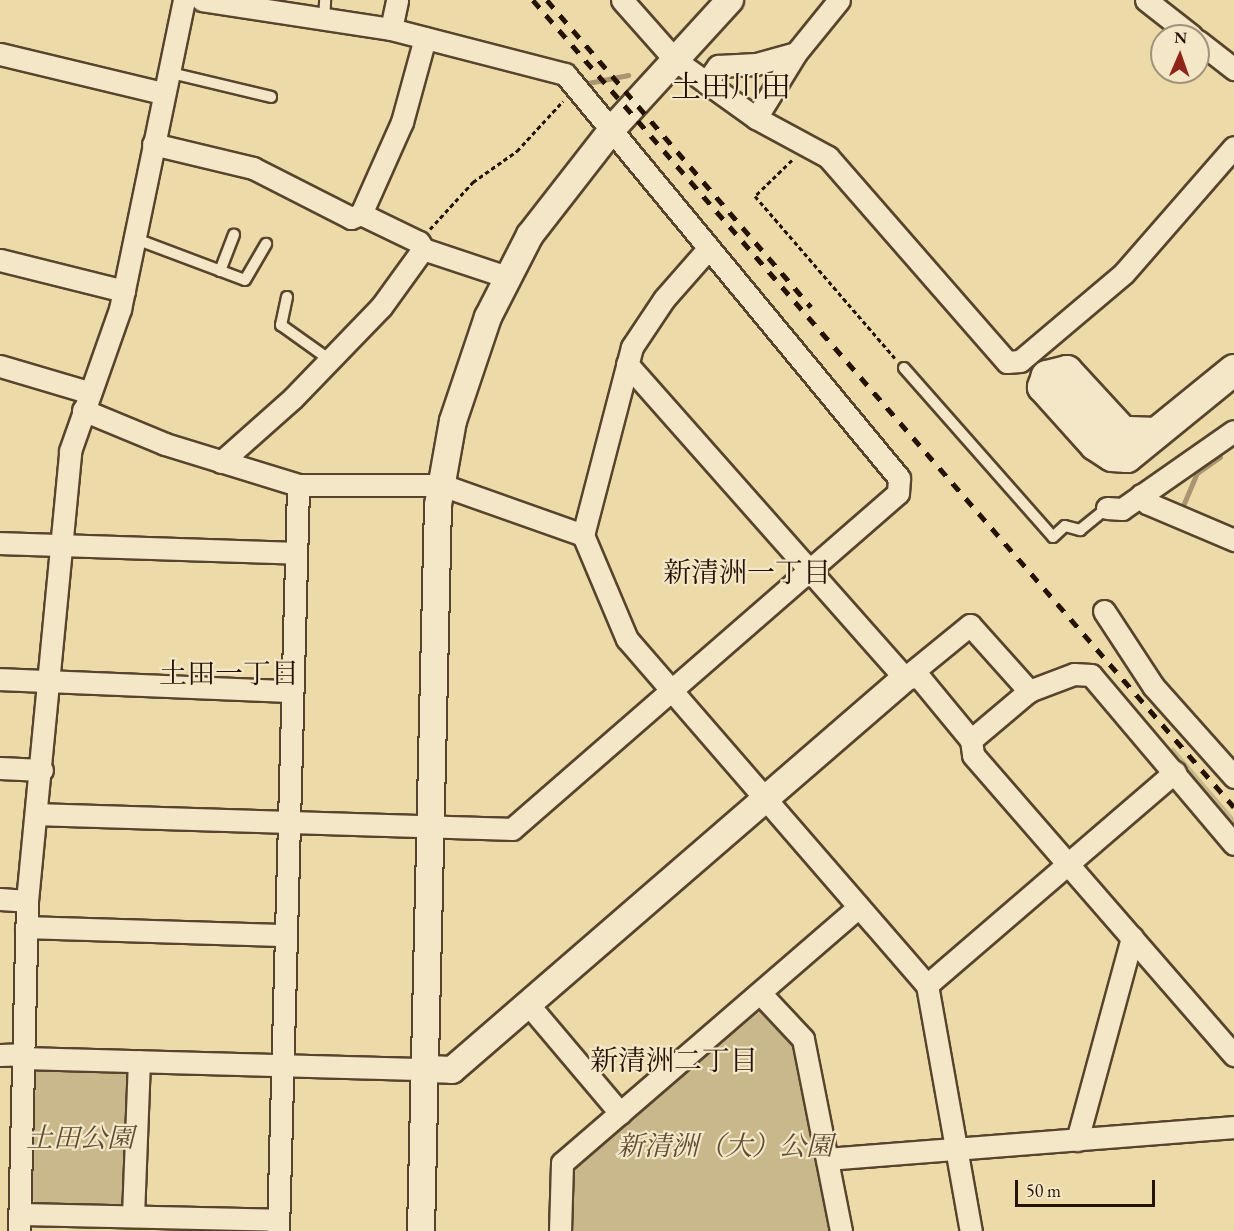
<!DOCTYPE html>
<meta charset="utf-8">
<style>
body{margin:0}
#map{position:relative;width:1234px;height:1231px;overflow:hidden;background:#ecdaa9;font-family:"EB Garamond","Noto Serif JP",serif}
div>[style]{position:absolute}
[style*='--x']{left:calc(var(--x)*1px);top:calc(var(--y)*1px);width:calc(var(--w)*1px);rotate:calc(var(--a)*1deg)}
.green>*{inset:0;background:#cab88d}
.stream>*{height:5px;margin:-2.5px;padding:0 2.5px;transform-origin:2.5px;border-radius:2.5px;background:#a99670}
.path>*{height:3px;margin-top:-1.5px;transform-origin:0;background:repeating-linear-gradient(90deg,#261202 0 4.5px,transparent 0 7.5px)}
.roads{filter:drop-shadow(2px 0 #58442c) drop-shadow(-2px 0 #58442c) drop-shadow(0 2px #58442c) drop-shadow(0 -2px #58442c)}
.service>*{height:10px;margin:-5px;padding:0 5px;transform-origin:5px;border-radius:5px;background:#f3e7c7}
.minor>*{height:21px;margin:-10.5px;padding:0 10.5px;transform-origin:10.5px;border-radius:10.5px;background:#f3e7c7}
.tertiary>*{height:26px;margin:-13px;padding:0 13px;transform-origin:13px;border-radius:13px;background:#f3e7c7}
.secondary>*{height:30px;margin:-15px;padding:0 15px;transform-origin:15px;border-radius:15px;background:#f3e7c7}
.rail>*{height:4.5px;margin-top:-2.25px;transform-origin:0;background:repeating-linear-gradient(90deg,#261202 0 10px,transparent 0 20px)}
span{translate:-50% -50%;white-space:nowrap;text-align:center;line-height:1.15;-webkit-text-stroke:4.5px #f3e7c7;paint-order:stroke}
.park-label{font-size:27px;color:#5f4c33;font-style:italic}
.neighbourhood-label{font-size:28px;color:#261202}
.quarter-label{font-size:30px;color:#261202}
.north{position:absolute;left:1150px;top:24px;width:60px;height:60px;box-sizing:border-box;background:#f3e7c7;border:2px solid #a19278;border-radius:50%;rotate:2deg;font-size:16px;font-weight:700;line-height:24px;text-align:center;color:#261202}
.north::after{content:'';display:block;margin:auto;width:21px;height:27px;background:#8f2418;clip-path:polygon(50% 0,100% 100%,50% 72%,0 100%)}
.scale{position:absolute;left:1015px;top:1180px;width:140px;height:27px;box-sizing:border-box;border:3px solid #261202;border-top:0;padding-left:8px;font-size:18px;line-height:21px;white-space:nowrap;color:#261202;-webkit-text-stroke:4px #f3e7c7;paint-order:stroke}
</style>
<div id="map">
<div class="green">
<div style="clip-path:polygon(1173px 747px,1234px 818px,1234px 829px,1170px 750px)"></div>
<div style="clip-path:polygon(752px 1009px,761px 1009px,792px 1044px,830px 1231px,568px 1231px,570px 1168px)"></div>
<div style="clip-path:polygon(36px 1071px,126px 1073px,126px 1201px,121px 1207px,38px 1205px,31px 1198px)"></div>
</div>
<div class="stream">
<div style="--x:588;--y:83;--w:41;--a:-11.3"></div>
<div style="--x:1182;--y:508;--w:38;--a:-67"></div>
<div style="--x:1197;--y:473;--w:28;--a:-35"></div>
</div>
<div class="path">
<div style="--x:792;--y:160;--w:52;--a:135.8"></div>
<div style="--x:755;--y:196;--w:214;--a:49.2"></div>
<div style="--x:430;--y:229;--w:64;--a:-47.5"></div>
<div style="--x:473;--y:182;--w:54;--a:-35.2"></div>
<div style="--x:517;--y:151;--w:68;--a:-47.4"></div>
</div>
<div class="roads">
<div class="service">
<div style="--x:324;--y:22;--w:22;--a:-87"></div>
<div style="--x:167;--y:72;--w:107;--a:13.5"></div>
<div style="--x:136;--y:239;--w:116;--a:20.6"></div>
<div style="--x:245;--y:280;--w:42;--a:-59.7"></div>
<div style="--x:220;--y:271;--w:39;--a:-69"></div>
<div style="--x:287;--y:297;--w:29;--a:102"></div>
<div style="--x:281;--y:325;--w:60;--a:35.5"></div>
<div style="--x:904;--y:368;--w:225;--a:48.6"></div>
<div style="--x:1053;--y:537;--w:16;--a:-43"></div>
<div style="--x:1065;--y:526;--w:16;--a:15"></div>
<div style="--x:1080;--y:530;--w:35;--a:-39"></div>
</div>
<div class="minor">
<div style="--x:622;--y:0;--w:80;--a:48.5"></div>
<div style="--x:675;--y:60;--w:100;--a:35.6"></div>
<div style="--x:756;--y:118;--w:82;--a:28.4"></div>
<div style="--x:828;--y:157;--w:272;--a:48.9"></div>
<div style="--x:1007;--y:362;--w:13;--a:-4"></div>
<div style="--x:1020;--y:361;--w:136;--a:-40.2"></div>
<div style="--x:1124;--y:273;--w:167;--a:-48.9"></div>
<div style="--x:1146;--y:0;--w:58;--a:38"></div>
<div style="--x:391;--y:29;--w:30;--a:-78"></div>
<div style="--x:1198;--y:41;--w:46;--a:37.9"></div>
<div style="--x:0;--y:54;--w:168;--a:13.5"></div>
<div style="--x:706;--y:83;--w:21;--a:-55"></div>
<div style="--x:718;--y:66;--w:38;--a:-3"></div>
<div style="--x:756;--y:64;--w:41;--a:-15.4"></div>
<div style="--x:756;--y:118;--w:76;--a:-58.4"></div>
<div style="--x:796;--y:53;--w:68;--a:-50.9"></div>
<div style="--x:153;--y:144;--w:103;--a:13.5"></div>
<div style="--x:253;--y:168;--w:110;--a:27"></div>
<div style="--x:351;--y:218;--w:11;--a:-22"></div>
<div style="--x:361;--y:214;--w:64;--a:25.8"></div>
<div style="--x:419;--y:242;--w:8;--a:60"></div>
<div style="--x:361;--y:214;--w:101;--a:-66"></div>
<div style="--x:402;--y:122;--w:87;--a:-74.7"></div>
<div style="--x:707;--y:250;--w:65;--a:131.3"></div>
<div style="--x:664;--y:299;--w:58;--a:123.7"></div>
<div style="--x:632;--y:347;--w:194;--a:104.6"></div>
<div style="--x:583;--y:535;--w:113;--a:67.1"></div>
<div style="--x:627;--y:639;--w:458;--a:49.1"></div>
<div style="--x:927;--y:985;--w:250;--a:79.9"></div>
<div style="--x:0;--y:260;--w:128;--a:14"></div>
<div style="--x:627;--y:364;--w:419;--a:48.5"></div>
<div style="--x:0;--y:366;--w:92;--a:16.5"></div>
<div style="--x:83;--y:410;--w:89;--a:22.5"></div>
<div style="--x:165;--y:444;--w:139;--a:17.1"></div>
<div style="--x:298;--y:485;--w:144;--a:0"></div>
<div style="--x:442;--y:485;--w:150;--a:19.5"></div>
<div style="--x:221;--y:462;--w:96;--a:-41.6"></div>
<div style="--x:293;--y:398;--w:127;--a:-46"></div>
<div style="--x:381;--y:307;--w:72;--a:-54.1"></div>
<div style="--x:423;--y:249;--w:89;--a:18.4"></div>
<div style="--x:1141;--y:495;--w:10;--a:53"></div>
<div style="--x:1147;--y:503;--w:95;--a:23"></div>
<div style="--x:1107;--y:508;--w:15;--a:4"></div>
<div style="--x:1122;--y:509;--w:136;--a:-34.9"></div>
<div style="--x:0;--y:543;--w:295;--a:1.9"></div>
<div style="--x:1104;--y:611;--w:90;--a:56.8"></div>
<div style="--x:1153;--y:686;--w:122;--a:48.3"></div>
<div style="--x:970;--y:625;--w:89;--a:48.2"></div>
<div style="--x:1029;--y:691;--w:76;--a:139.8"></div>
<div style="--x:971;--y:740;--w:82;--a:-129.5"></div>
<div style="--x:919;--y:677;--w:14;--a:176"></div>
<div style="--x:905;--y:678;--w:84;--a:-39.2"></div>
<div style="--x:0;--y:679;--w:291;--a:2.4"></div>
<div style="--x:1029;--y:691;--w:48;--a:-20.7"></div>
<div style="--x:1074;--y:674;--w:17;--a:3"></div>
<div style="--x:1091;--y:675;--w:221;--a:49.8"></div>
<div style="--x:971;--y:740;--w:15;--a:82"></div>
<div style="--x:973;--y:755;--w:398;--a:49"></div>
<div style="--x:0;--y:768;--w:42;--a:2.7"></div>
<div style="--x:36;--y:814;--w:476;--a:1.8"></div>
<div style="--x:512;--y:829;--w:512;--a:-41.04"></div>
<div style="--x:898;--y:493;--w:15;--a:-86"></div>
<div style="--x:899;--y:478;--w:524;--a:-129.58"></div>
<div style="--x:565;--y:74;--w:180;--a:-165.5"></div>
<div style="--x:391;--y:29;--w:191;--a:-171.3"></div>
<div style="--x:0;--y:899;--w:27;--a:4"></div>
<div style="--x:26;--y:927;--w:260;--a:1.8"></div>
<div style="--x:927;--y:985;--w:327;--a:-40.7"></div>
<div style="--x:760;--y:993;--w:63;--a:46.9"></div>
<div style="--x:803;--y:1039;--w:196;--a:78.8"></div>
<div style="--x:528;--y:1004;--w:143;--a:49.8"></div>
<div style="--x:0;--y:1055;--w:23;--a:-2"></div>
<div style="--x:23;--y:1058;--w:404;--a:1.6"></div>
<div style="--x:1077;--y:1140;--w:210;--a:-74.8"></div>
<div style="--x:827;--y:1159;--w:408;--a:-4.5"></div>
<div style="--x:21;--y:1214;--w:257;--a:1.3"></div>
<div style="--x:133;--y:1216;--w:155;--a:-87.8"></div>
<div style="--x:19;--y:1231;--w:330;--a:-88.6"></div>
<div style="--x:27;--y:901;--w:452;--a:-84.5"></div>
<div style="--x:70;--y:451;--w:151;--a:-70.6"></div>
<div style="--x:120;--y:309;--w:316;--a:-78.3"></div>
<div style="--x:278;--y:1231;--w:746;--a:-88.46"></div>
<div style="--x:560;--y:1231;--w:68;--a:-88.3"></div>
<div style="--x:562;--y:1163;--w:392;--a:-40.8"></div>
</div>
<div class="tertiary">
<div style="--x:427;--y:1069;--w:25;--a:2"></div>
<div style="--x:452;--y:1070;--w:599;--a:-40.87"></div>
<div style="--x:421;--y:1231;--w:726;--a:-88.66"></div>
<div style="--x:438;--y:505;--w:85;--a:-79.9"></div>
<div style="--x:453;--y:421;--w:110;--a:-71.4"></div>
<div style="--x:488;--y:317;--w:92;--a:-62.9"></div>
<div style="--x:530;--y:235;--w:137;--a:-52.1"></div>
<div style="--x:614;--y:127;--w:172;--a:-47.6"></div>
</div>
<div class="secondary">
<div style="--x:1156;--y:433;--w:33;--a:-178"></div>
<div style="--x:1123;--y:432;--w:83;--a:-132.6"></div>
<div style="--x:1067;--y:371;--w:21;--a:166"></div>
<div style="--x:1047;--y:376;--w:12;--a:110"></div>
<div style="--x:1043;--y:387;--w:78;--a:48.1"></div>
<div style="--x:1095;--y:445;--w:20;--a:33"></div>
<div style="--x:1112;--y:456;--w:15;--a:4"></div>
<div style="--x:1127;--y:457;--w:138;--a:-39.1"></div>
</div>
</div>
<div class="rail">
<div style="--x:533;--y:0;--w:1069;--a:49.02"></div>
<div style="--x:547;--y:0;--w:405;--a:49.3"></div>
</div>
<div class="park-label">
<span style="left:80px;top:1138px">土田公園</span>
<span style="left:725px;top:1146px">新清洲（大）公園</span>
</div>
<div class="neighbourhood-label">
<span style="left:747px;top:572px">新清洲一丁目</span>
<span style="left:229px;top:673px">土田一丁目</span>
<span style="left:674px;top:1060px">新清洲二丁目</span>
</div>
<div class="quarter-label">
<span style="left:731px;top:87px">土田川田</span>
</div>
<div class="north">N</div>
<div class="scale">50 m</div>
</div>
